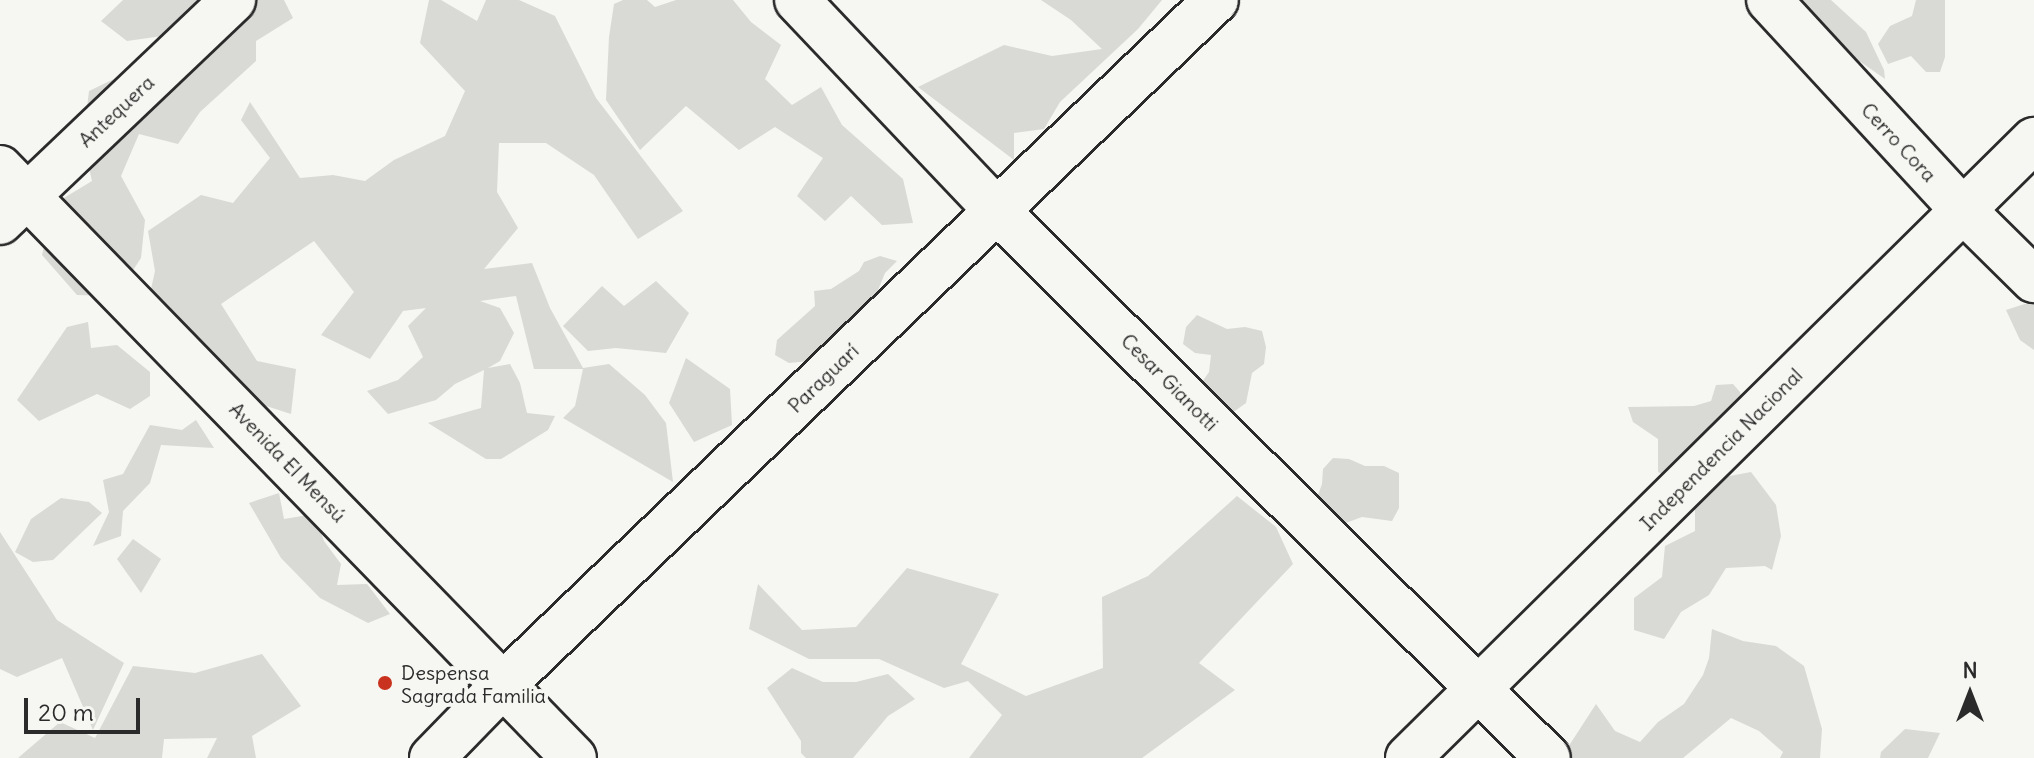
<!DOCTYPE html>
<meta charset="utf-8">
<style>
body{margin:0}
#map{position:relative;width:2034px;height:758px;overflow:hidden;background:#f6f6f2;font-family:Delius,sans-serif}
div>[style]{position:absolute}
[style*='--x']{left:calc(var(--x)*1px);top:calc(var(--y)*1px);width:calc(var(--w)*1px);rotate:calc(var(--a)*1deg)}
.green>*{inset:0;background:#d9d9d5}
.roads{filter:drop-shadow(2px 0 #2b2b2b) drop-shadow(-2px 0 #2b2b2b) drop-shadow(0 2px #2b2b2b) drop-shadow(0 -2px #2b2b2b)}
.minor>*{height:44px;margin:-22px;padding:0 22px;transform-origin:22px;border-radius:22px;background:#f6f6f2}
.dots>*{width:22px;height:22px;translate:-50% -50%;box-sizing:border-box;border:4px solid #f6f6f2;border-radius:50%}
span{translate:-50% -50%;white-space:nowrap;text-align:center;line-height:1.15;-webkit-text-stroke:8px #f6f6f2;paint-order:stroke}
.street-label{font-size:20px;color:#2b2b2b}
.poi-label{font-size:20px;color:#2b2b2b}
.left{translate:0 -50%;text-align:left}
.north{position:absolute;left:1930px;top:654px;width:80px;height:80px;-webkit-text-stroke:6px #f6f6f2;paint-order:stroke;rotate:0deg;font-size:22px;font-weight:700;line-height:32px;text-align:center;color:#2b2b2b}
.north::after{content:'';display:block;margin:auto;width:28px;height:36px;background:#2b2b2b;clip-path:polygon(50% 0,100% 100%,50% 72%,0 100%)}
.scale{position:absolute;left:24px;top:698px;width:116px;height:36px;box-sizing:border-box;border:4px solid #2b2b2b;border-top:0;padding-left:10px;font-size:24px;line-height:28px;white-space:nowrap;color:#2b2b2b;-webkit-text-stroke:6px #f6f6f2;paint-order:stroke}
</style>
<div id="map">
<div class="green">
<div style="clip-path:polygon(123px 0,284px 0,293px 18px,256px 41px,256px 61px,200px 112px,178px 144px,139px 134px,121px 176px,145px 220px,141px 258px,116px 296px,77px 295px,42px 255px,54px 204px,92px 181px,83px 142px,89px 91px,143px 65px,188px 13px,162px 36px,127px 41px,101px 21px)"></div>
<div style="clip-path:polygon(429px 0,441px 0,477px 21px,486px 0,519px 0,555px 16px,596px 98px,683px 211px,638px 239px,594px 175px,546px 143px,499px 143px,497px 192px,518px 228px,484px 269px,532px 263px,550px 308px,583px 368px,609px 364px,645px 395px,666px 423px,673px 482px,563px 418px,575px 406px,583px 369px,534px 369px,516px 296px,480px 301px,500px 308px,514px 333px,500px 361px,488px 368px,510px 364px,520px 383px,527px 413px,555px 416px,548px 430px,501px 459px,486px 459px,428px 423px,481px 408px,484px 370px,455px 384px,436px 400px,388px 414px,367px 391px,398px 380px,423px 357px,408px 326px,426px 308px,403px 311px,370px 359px,321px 335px,354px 292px,314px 241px,221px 304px,257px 361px,296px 369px,291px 414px,257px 403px,231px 369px,173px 344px,145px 316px,155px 271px,148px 231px,201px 195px,233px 203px,270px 158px,241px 120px,250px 102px,300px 178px,333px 175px,365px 181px,394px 160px,445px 136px,465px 91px,420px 43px)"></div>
<div style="clip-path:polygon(623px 0,647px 0,655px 7px,676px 0,733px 0,751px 22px,781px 45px,765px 79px,792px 105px,821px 87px,842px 125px,903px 179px,913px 223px,882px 225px,851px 196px,825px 221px,797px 196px,823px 158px,775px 127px,739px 150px,686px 106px,640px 150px,606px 100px,609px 37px,614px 4px)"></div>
<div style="clip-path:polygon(1041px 0,1162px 0,1138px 29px,1060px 102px,1044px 129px,1014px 133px,1014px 160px,918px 87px,1004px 45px,1052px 56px,1102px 49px,1071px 20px)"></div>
<div style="clip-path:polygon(1784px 0,1831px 0,1866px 32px,1884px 70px,1885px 79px,1794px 15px)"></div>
<div style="clip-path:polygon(1916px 0,1945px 0,1945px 57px,1940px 72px,1926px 72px,1911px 56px,1888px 64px,1878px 44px,1890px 26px,1912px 16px)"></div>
<div style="clip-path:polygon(880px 256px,897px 261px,885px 273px,872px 305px,819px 360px,789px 363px,775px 355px,777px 340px,815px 306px,814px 291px,831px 289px,859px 271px,864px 262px)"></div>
<div style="clip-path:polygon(656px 281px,689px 313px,666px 353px,616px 348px,588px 351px,563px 326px,602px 286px,624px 306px)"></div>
<div style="clip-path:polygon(2034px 301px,2034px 350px,2020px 340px,2006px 310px)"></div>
<div style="clip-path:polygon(1197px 315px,1227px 329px,1245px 327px,1262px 331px,1266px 347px,1264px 364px,1252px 373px,1246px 403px,1232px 413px,1200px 385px,1209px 372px,1211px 355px,1195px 353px,1183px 344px,1186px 327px)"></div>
<div style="clip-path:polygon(88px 322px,91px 348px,117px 345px,150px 372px,150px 396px,130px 409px,97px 394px,39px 421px,17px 400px,67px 327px)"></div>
<div style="clip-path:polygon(686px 358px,730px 389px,732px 425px,694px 442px,669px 403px)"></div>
<div style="clip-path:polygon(1733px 384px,1740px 392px,1743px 407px,1672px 479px,1658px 472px,1658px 439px,1633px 422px,1628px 407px,1694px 406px,1711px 401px,1716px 385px)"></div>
<div style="clip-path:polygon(196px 420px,214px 448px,161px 445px,150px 483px,123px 511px,121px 536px,93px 546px,109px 512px,103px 480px,123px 474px,150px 425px,182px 430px)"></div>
<div style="clip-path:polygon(1333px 458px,1349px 459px,1365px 466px,1384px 466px,1399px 473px,1399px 508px,1392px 521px,1362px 517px,1332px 528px,1316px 500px,1322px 484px,1323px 469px)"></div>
<div style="clip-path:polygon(1751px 472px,1776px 505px,1781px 536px,1772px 570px,1765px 566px,1726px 568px,1709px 595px,1681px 612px,1664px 639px,1634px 630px,1634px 598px,1662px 577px,1665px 546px,1695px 531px,1695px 500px,1719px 478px)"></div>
<div style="clip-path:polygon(279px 493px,284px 519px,314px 514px,324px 541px,341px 564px,337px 585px,367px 584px,390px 614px,368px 623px,320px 598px,281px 558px,249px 503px)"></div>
<div style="clip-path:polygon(1237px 496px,1276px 527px,1293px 564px,1199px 663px,1235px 690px,1142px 758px,969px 758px,1002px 715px,968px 681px,944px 688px,879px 659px,809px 659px,749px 629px,758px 584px,802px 630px,856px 627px,907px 568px,999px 594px,961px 664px,1026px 696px,1103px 668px,1102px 597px,1148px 576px)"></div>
<div style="clip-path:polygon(61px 498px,89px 502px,102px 513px,53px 560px,33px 562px,15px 552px,31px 519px)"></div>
<div style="clip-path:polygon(0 532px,57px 620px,124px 663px,93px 730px,62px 658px,17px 677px,0 669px)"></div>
<div style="clip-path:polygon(133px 539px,161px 559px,141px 593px,117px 559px)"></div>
<div style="clip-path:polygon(1712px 629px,1743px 641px,1776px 646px,1804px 666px,1822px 729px,1820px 758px,1780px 758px,1783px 752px,1759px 731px,1731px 718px,1683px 758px,1561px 758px,1596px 704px,1615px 731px,1640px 742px,1658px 722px,1684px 704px,1703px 675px,1709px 658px)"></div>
<div style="clip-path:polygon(262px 654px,301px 706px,252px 736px,256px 758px,207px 758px,217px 738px,164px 739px,162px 758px,18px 758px,60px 722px,95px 738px,133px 666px,195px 673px)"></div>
<div style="clip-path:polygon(792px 668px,823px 682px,856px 682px,888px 674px,915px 699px,888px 716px,853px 758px,806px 758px,801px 753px,801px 741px,767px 688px)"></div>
<div style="clip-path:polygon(1905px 729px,1940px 733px,1928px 758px,1880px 758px,1881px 752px)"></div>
</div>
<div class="roads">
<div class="minor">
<div style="--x:797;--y:0;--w:291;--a:46.5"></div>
<div style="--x:997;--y:211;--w:776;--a:44.79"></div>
<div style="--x:1769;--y:0;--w:286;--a:47.3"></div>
<div style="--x:1963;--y:210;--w:100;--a:44.6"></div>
<div style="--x:0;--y:168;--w:823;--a:45.79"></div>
<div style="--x:0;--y:222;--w:322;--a:-43.6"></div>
<div style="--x:432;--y:758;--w:103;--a:-45.8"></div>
<div style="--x:504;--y:684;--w:987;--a:-43.85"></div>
<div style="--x:1408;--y:758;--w:880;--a:-44.63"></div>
</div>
</div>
<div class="dots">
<div style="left:385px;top:683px;background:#c8321e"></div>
</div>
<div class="street-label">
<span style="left:116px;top:111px;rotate:-43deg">Antequera</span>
<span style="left:1899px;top:142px;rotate:47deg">Cerro Cora</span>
<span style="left:823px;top:378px;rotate:-44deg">Paraguarí</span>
<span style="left:1170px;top:382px;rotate:45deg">Cesar Gianotti</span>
<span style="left:1721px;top:449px;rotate:-45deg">Independencia Nacional</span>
<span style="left:288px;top:462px;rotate:46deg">Avenida El Mensú</span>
</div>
<div class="poi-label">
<span class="left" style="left:401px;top:684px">Despensa<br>Sagrada Familia</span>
</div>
<div class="north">N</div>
<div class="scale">20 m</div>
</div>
